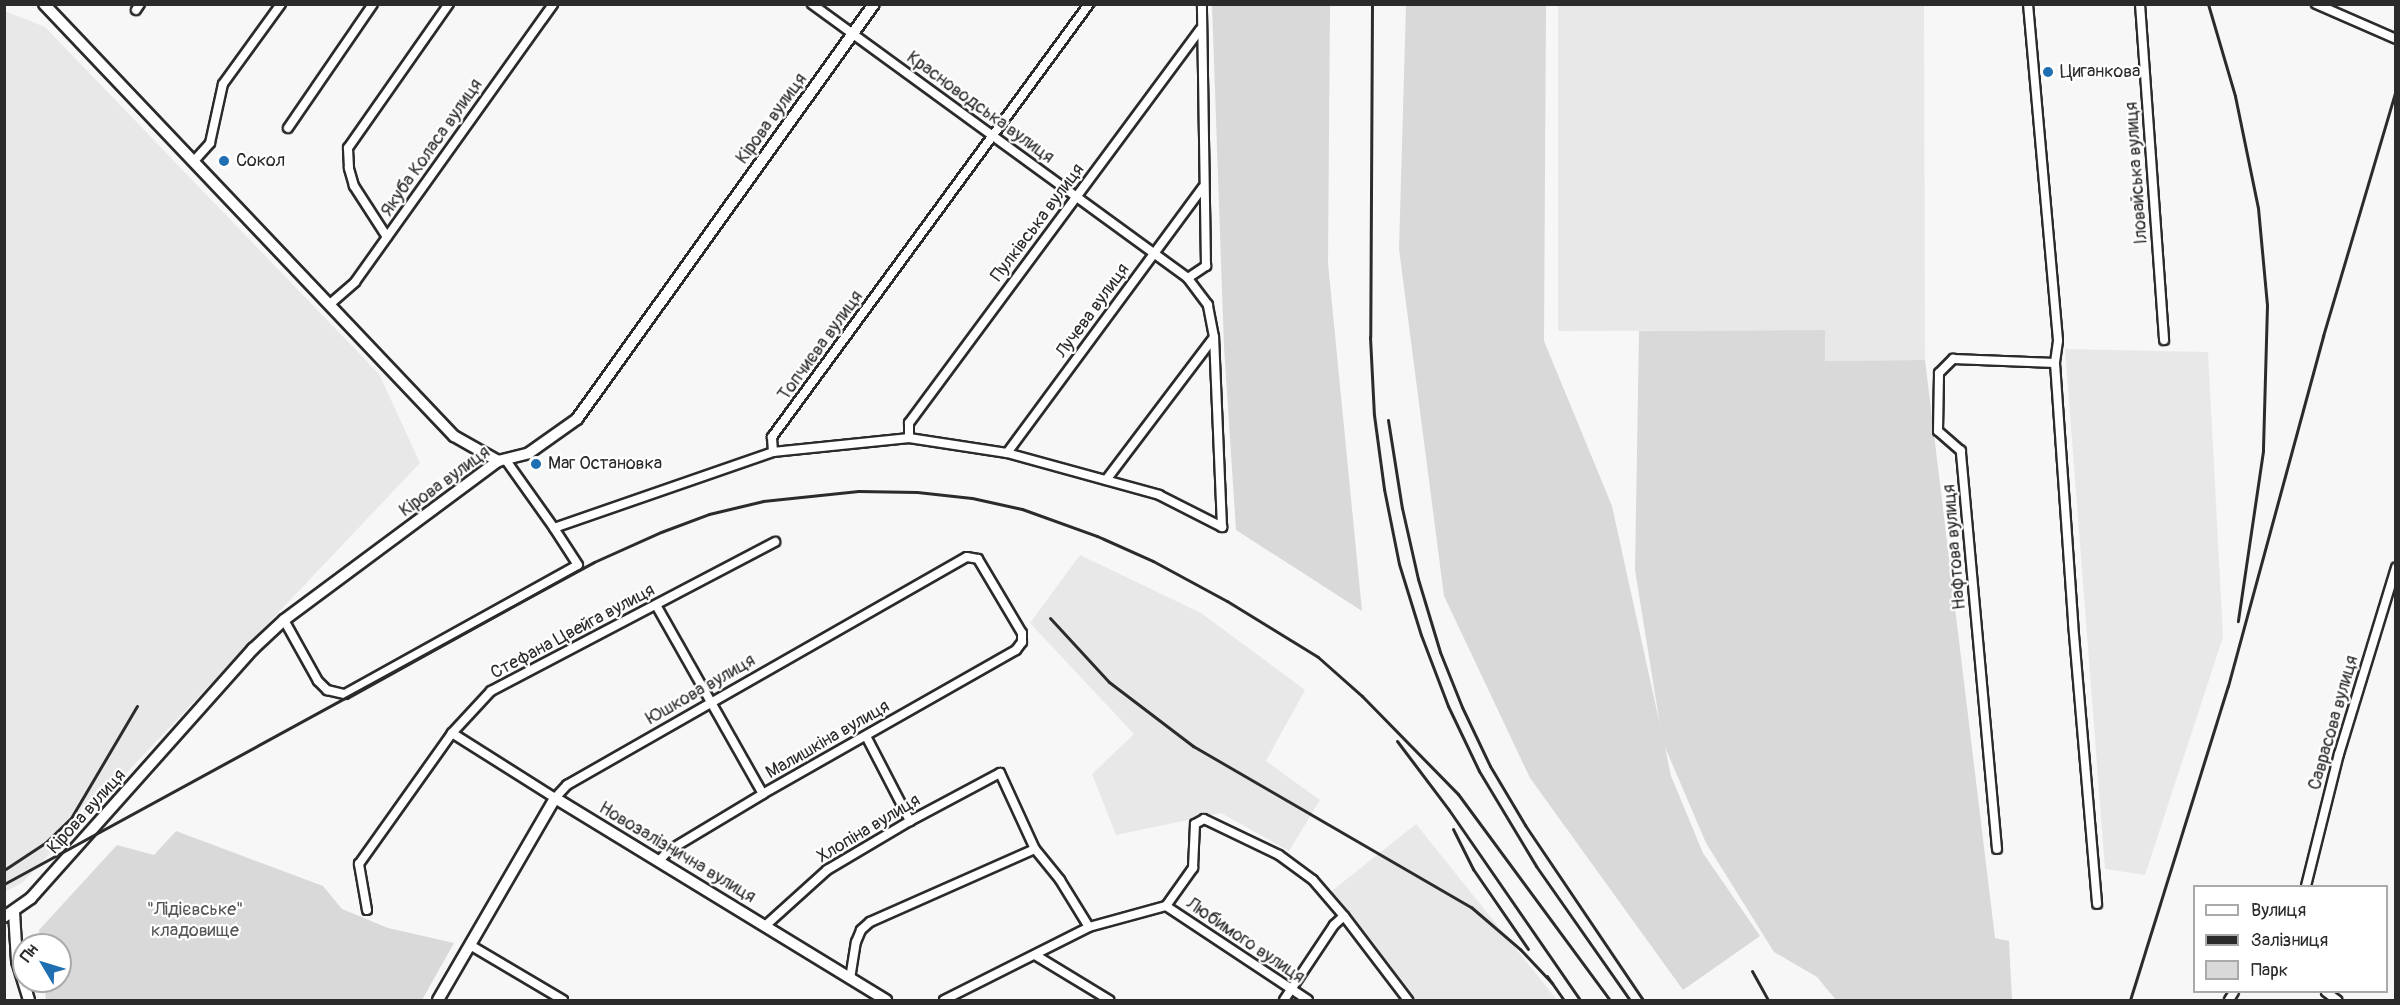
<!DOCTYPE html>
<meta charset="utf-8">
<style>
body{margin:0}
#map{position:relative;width:2400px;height:1005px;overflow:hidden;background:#f7f7f7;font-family:Pangolin,sans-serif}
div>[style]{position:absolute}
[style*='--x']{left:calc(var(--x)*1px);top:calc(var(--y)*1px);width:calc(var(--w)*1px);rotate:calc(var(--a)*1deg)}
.built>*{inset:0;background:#e8e8e8}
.green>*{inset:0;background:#d9d9d9}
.roads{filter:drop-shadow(2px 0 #2b2b2b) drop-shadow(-2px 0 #2b2b2b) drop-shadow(0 2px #2b2b2b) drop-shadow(0 -2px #2b2b2b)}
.street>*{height:8px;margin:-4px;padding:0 4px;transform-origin:4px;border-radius:4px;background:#fff}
.secondary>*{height:10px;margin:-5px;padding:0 5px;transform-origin:5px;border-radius:5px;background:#fff}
.rail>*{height:3px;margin:-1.5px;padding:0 1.5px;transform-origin:1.5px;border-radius:1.5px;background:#2b2b2b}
.dots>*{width:16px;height:16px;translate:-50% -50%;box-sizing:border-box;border:3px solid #fff;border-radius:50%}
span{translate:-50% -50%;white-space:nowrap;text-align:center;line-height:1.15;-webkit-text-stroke:4.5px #fff;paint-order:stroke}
.poi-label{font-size:18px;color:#2b2b2b}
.left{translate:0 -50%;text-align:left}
.street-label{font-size:18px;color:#2b2b2b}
.park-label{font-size:18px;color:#565656}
.frame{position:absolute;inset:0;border:6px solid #2b2b2b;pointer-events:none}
.legend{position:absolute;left:2193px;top:885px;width:195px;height:108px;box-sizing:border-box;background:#fff;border:2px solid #aaa;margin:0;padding:8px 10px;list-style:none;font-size:18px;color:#2b2b2b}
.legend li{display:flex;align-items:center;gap:12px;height:30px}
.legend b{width:30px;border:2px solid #aaa}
.north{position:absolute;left:12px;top:933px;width:60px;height:60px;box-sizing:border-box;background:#fff;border:2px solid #aaa;border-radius:50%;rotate:308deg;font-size:16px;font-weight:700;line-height:24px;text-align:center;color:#2b2b2b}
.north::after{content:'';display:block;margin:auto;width:21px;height:27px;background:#1f6fb2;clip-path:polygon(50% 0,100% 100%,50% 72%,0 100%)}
</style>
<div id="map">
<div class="built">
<div style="clip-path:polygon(1558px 5px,1924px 5px,1925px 360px,1825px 361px,1824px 330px,1558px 331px)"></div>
<div style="clip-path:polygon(5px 11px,45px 27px,379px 374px,420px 463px,23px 882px,5px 892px)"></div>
<div style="clip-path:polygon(2065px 349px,2208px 352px,2223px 637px,2145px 875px,2105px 869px)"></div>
<div style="clip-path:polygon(1080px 555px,1201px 613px,1305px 690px,1266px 761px,1320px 800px,1289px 851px,1221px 813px,1116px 835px,1092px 774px,1134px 734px,1030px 623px)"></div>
<div style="clip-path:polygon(1416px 824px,1557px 1000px,1413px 1000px,1328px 894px)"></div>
</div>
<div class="green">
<div style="clip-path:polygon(1212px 5px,1330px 5px,1328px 263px,1362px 611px,1236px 530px,1224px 347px)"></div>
<div style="clip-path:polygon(1406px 5px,1546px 5px,1544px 341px,1612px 506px,1660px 725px,1635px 570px,1639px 331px,1825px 330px,1825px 361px,1925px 360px,1995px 938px,2009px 941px,2012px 1000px,1836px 1000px,1817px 977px,1774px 952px,1706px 843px,1665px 747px,1671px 776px,1703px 853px,1760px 936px,1683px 990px,1530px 778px,1444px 596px,1399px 249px)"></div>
<div style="clip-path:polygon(176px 831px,323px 886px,342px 909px,388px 928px,454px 943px,422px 1000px,46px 1000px,44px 981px,60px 981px,60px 945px,40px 945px,39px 930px,117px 845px,154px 855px)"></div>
</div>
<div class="roads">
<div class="street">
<div style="--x:812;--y:4;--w:465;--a:36.1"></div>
<div style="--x:2028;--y:4;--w:338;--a:84.9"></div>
<div style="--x:2058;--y:341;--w:22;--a:98"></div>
<div style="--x:2055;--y:363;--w:261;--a:86"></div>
<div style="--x:2073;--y:623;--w:282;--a:85.1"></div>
<div style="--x:2140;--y:4;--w:337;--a:85.9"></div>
<div style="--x:2316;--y:4;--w:87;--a:23.6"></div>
<div style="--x:136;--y:10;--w:7;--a:-56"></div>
<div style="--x:288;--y:128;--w:150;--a:-55.6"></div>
<div style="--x:194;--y:161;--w:24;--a:-48"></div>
<div style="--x:210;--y:143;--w:60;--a:-77.6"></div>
<div style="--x:223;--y:84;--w:99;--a:-54.1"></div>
<div style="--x:387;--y:237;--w:61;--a:-122.9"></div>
<div style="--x:354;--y:186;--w:19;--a:-106"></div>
<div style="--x:349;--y:168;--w:20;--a:-93"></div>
<div style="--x:348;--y:148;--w:176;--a:-55"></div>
<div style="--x:330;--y:304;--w:33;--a:-41"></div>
<div style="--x:355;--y:282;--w:341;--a:-54.5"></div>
<div style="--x:909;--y:438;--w:15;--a:-90"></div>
<div style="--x:909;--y:423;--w:490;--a:-53.5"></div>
<div style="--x:773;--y:452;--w:137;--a:-5.9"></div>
<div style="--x:909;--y:438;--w:99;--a:8.7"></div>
<div style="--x:1007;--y:453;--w:158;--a:15.4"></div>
<div style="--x:1159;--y:495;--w:71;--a:26.9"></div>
<div style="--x:1222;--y:527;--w:190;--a:-92.4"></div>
<div style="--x:1214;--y:337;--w:33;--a:-101"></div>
<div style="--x:1208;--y:305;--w:34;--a:-127"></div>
<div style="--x:1188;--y:278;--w:22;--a:-34"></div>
<div style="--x:1206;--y:266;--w:262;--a:-90.9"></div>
<div style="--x:1007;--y:453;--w:330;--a:-53.6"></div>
<div style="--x:505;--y:459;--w:85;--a:54.6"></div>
<div style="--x:554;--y:528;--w:232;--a:-19.1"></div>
<div style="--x:773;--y:452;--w:15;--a:-94"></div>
<div style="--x:772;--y:437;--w:537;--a:-53.79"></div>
<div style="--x:1106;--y:480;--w:179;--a:-52.9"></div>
<div style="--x:656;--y:605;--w:217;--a:60.5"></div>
<div style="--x:284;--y:620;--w:70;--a:60.9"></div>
<div style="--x:318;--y:681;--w:13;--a:45"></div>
<div style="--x:327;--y:690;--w:18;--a:13"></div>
<div style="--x:345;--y:694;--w:266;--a:-29"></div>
<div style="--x:578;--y:565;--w:44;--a:-123"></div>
<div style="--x:452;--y:733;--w:122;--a:32.3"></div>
<div style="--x:555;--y:798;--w:18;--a:-47"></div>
<div style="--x:567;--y:785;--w:460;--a:-29.7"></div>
<div style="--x:967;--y:557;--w:11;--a:10"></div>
<div style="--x:978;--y:559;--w:86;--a:59.3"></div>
<div style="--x:1022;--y:633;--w:9;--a:90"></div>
<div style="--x:1022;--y:642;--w:10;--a:127"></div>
<div style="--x:1016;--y:650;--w:291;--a:150.4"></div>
<div style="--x:763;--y:794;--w:111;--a:149"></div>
<div style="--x:668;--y:851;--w:13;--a:132"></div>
<div style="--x:866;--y:736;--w:96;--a:62.6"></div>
<div style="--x:1997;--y:849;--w:400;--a:-95.2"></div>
<div style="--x:1961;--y:451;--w:30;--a:-139"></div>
<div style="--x:1938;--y:431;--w:58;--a:-89"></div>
<div style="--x:1939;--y:373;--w:20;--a:-45"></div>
<div style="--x:1953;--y:359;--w:102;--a:2.2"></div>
<div style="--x:2306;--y:886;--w:136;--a:-76"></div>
<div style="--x:2339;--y:754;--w:195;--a:-73"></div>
<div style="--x:1166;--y:906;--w:170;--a:33.5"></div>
<div style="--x:367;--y:910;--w:47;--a:-99.9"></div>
<div style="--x:359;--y:864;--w:161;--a:-54.6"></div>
<div style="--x:452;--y:733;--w:57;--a:-47.1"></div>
<div style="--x:491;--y:691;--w:321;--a:-27.7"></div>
<div style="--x:765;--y:926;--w:84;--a:-42.1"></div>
<div style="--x:827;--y:870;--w:96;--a:-30.6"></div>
<div style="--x:910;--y:821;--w:102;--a:-28.1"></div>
<div style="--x:1000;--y:773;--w:84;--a:65.3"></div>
<div style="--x:1035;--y:849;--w:40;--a:51"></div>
<div style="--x:1060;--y:880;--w:55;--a:58.3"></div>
<div style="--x:470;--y:945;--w:108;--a:30.6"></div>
<div style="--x:1035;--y:955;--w:87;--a:31.3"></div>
<div style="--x:850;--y:979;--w:37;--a:-81"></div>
<div style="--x:856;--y:942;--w:13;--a:-67"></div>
<div style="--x:861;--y:930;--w:12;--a:-42"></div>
<div style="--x:870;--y:922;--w:180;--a:-23.9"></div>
<div style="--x:2326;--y:992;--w:14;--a:36"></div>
<div style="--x:944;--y:1000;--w:162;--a:-26.7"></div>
<div style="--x:1089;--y:927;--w:80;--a:-15.3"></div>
<div style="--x:1166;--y:906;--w:47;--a:-54.6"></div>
<div style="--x:1193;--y:868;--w:44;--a:-87.4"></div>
<div style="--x:1195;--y:824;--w:10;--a:-29"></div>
<div style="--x:1204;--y:819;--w:83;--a:25.6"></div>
<div style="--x:1279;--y:855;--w:42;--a:36.3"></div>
<div style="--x:1313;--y:880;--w:48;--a:49.3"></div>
<div style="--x:1344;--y:916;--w:106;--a:52.7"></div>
<div style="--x:1284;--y:1000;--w:90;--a:-56.3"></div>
<div style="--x:1334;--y:925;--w:13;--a:-42"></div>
<div style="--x:2229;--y:1000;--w:9;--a:-58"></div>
</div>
<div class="secondary">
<div style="--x:44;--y:4;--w:596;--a:46.5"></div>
<div style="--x:454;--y:436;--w:51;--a:29.6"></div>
<div style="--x:14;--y:912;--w:49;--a:86.5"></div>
<div style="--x:17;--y:961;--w:41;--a:72.9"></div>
<div style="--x:4;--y:917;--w:33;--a:-35"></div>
<div style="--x:31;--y:898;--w:334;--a:-48.3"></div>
<div style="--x:253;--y:649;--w:42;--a:-43.1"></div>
<div style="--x:284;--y:620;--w:267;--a:-36.6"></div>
<div style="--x:498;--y:461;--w:32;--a:-14"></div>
<div style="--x:529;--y:453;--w:59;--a:-35.3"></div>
<div style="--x:577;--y:419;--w:510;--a:-54.41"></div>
<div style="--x:438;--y:1000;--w:233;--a:-59.9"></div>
<div style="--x:555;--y:798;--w:388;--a:31.4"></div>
</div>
</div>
<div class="rail">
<div style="--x:1372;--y:4;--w:333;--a:90.3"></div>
<div style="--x:1370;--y:337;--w:78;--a:87.1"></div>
<div style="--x:1374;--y:415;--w:75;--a:82.3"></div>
<div style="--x:1384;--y:489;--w:76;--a:78.7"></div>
<div style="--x:1399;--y:564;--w:74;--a:72.8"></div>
<div style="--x:1421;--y:635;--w:76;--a:69.2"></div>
<div style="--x:1448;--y:706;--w:72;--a:64.5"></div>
<div style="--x:1479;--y:771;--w:111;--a:59"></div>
<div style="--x:1536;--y:866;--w:164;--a:55"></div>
<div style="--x:2208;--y:4;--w:96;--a:73.6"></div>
<div style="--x:2235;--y:96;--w:114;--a:78.4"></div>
<div style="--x:2258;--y:208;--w:97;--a:84.7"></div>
<div style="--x:2267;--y:305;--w:146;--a:91.6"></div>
<div style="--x:2263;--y:451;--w:172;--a:98.4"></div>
<div style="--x:1388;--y:420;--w:89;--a:81"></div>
<div style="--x:1402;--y:508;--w:73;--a:77.3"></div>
<div style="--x:1418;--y:579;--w:76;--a:73.2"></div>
<div style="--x:1440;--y:652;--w:59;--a:68.2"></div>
<div style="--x:1462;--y:707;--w:65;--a:64.6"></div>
<div style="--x:1490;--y:766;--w:69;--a:59.3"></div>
<div style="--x:1525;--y:825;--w:211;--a:56"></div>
<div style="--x:1050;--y:618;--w:87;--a:47.3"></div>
<div style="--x:1109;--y:682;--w:106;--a:37.3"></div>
<div style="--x:1193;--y:746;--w:321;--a:30.1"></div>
<div style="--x:1471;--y:907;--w:65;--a:40.6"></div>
<div style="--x:1520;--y:949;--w:47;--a:46.7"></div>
<div style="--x:1397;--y:741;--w:86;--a:53"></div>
<div style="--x:1449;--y:810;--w:231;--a:55.4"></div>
<div style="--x:1453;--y:829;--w:45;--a:63.4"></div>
<div style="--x:1473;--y:869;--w:97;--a:55.5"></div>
<div style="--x:4;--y:870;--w:49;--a:-33.4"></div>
<div style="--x:45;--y:843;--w:36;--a:-44"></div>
<div style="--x:71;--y:818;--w:130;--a:-59.5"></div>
<div style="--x:4;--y:884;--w:672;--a:-28.62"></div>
<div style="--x:594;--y:562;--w:73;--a:-24.1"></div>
<div style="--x:661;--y:532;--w:51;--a:-20.6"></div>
<div style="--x:709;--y:514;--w:56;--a:-13.5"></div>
<div style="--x:763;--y:501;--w:96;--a:-6"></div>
<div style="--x:858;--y:491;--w:59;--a:1"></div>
<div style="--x:917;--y:492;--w:55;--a:6.2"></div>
<div style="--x:972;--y:498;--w:51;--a:12.4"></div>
<div style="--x:1022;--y:509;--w:80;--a:19.8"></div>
<div style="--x:1097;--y:536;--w:61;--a:24.1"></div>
<div style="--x:1153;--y:561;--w:84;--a:28.4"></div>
<div style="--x:1227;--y:601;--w:107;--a:31.6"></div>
<div style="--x:1318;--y:657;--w:59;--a:41.6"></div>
<div style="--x:1362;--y:696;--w:137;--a:45.6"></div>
<div style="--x:1458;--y:794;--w:256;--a:53.6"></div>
<div style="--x:1752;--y:971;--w:33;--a:61"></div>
<div style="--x:1547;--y:976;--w:29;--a:55"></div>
<div style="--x:2130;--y:1000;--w:329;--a:-72.7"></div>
<div style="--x:2228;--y:686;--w:363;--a:-74.8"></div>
<div style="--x:2323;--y:336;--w:258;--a:-73.5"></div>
</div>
<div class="dots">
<div style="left:2048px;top:72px;background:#1f6fb2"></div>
<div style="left:224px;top:161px;background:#1f6fb2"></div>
<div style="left:536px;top:464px;background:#1f6fb2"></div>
</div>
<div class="poi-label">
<span class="left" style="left:2060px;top:72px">Циганкова</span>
<span class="left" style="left:236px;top:161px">Сокол</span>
<span class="left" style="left:548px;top:464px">Маг Остановка</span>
</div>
<div class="street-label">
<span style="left:980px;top:108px;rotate:36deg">Красноводська вулиця</span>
<span style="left:772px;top:119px;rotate:-54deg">Кірова вулиця</span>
<span style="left:432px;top:148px;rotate:-55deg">Якуба Коласа вулиця</span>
<span style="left:2137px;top:173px;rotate:-94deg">Іловайська вулиця</span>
<span style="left:1038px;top:223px;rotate:-53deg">Пулківська вулиця</span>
<span style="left:1093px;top:311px;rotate:-54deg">Лучева вулиця</span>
<span style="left:821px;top:346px;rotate:-54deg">Топчиєва вулиця</span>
<span style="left:445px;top:482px;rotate:-36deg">Кірова вулиця</span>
<span style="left:1955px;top:547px;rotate:-95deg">Нафтова вулиця</span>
<span style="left:573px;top:632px;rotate:-28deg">Стефана Цвейга вулиця</span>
<span style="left:701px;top:690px;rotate:-30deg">Юшкова вулиця</span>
<span style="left:2334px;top:723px;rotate:-74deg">Саврасова вулиця</span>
<span style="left:828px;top:740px;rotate:-30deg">Малишкіна вулиця</span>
<span style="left:87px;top:812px;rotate:-48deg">Кірова вулиця</span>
<span style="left:869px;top:829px;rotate:-31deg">Хлопіна вулиця</span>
<span style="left:677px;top:853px;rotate:31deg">Новозалізнична вулиця</span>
<span style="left:1245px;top:941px;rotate:34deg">Любимого вулиця</span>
</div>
<div class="park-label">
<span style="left:195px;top:921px">"Лідієвське"<br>кладовище</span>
</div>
<div class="frame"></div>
<ul class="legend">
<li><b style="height:8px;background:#fff"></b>Вулиця</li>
<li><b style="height:8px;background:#2b2b2b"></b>Залізниця</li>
<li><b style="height:16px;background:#d9d9d9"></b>Парк</li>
</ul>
<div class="north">Пн</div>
</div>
